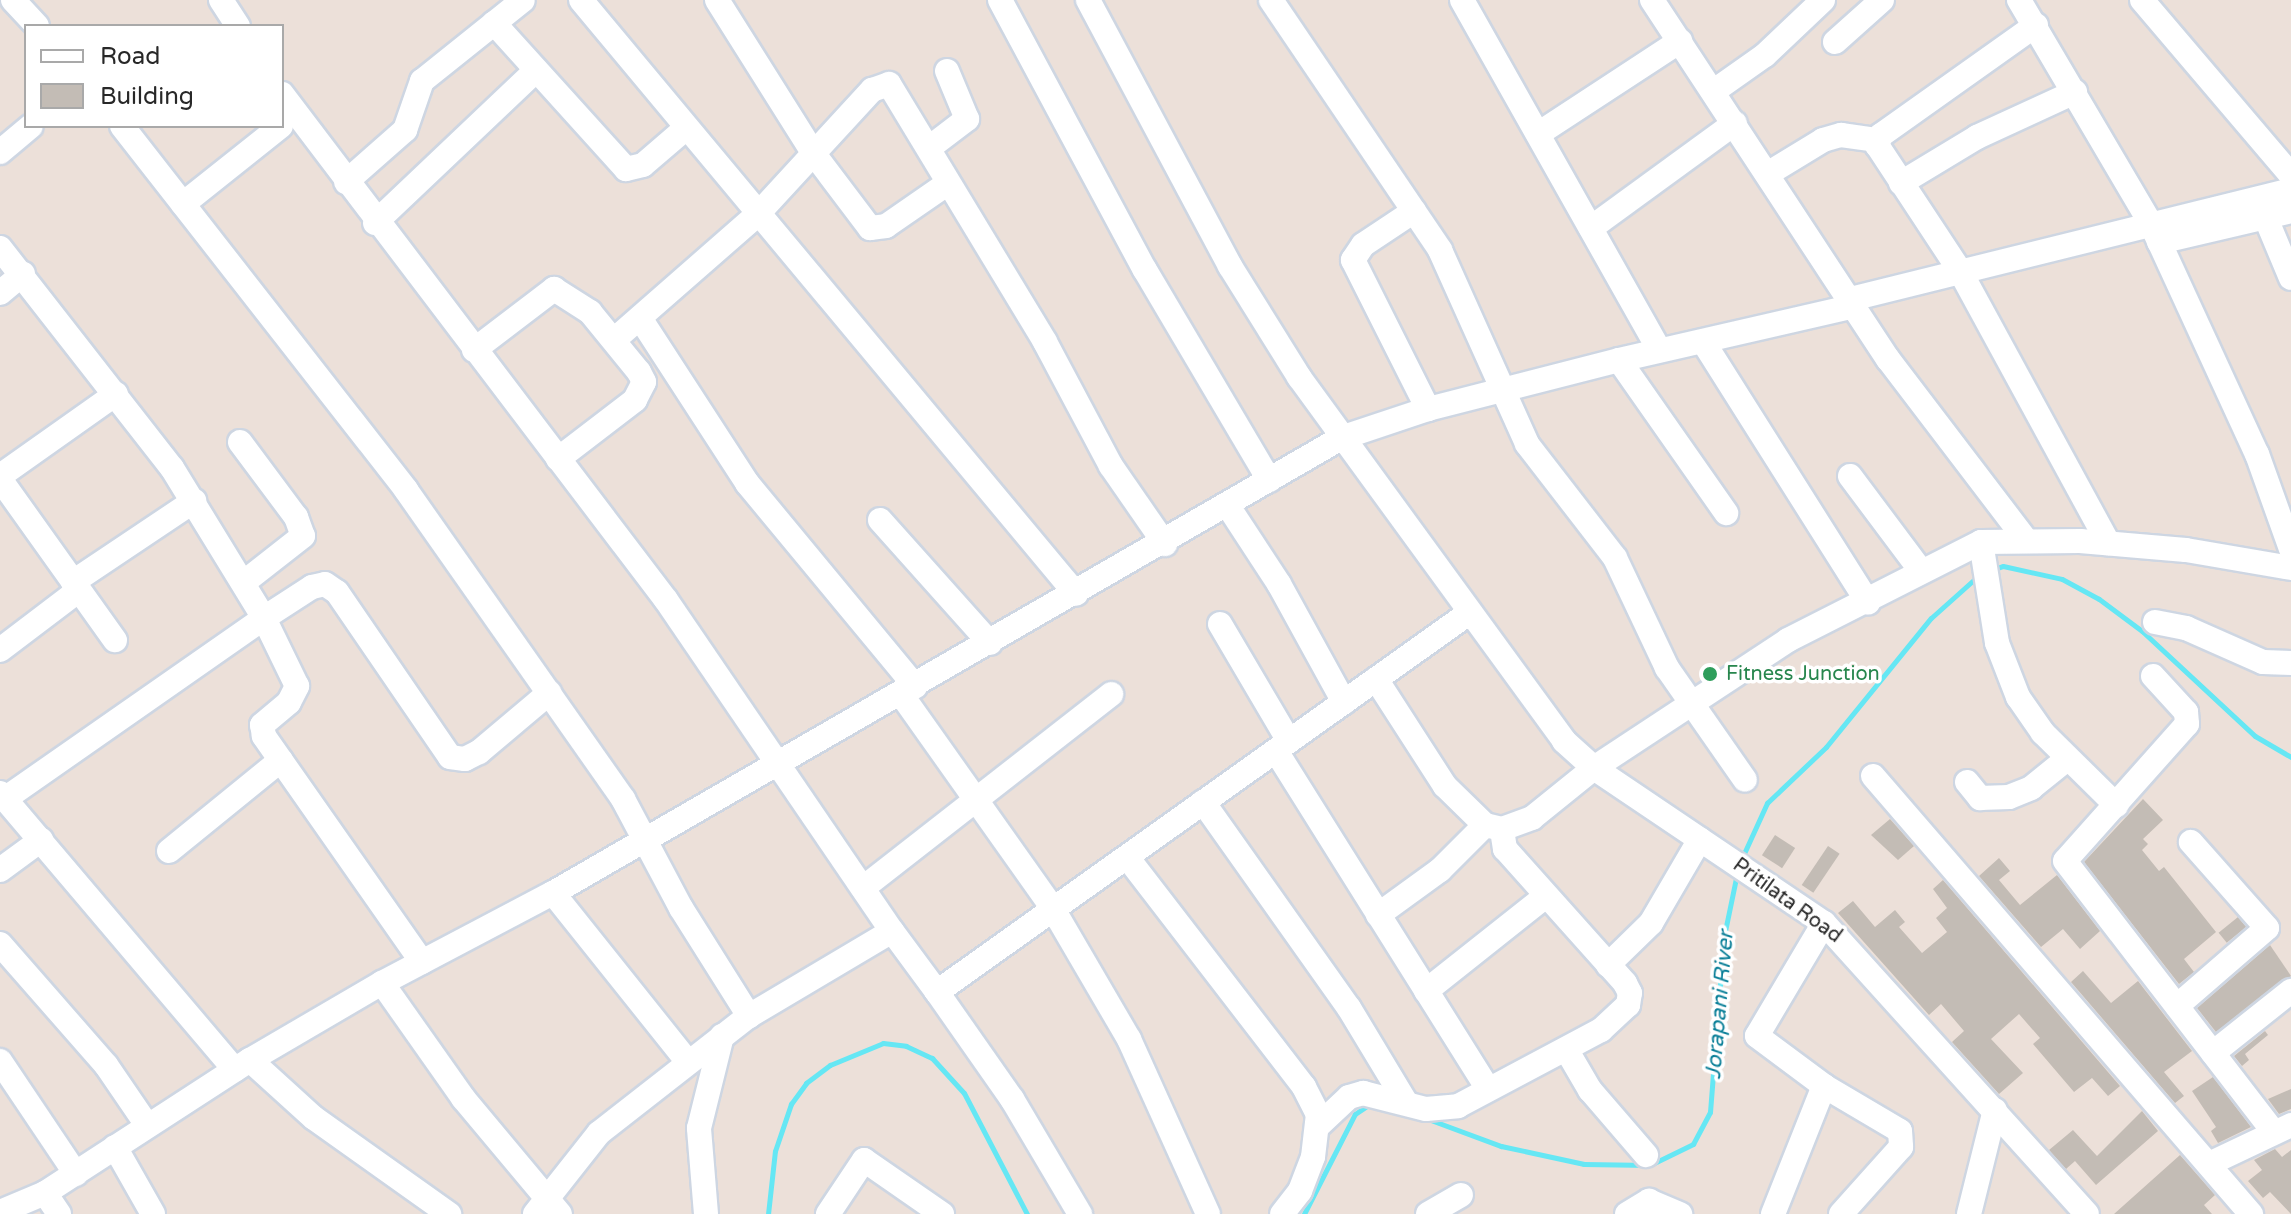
<!DOCTYPE html>
<style>
body{margin:0}
#map{position:relative;width:2291px;height:1214px;overflow:hidden;background:#ece0d9;font-family:"Varela Round",sans-serif}
div>[style]{position:absolute}
[style*='--x']{left:calc(var(--x)*1px);top:calc(var(--y)*1px);width:calc(var(--w)*1px);rotate:calc(var(--a)*1deg)}
.stream>*{height:5px;margin:-2.5px;padding:0 2.5px;transform-origin:2.5px;border-radius:2.5px;background:#65e7f4}
.building>*{inset:0;background:#c3bcb5;transform-origin:0 0}
.roads{filter:drop-shadow(2px 0 #ced6e2) drop-shadow(-2px 0 #ced6e2) drop-shadow(0 2px #ced6e2) drop-shadow(0 -2px #ced6e2)}
.minor>*{height:24px;margin:-12px;padding:0 12px;transform-origin:12px;border-radius:12px;background:#fff}
.dots>*{width:22px;height:22px;translate:-50% -50%;box-sizing:border-box;border:4px solid #fff;border-radius:50%}
span{translate:-50% -50%;white-space:nowrap;text-align:center;line-height:1.15;-webkit-text-stroke:7px #fff;paint-order:stroke}
.leisure-label{font-size:20px;color:#27864d}
.left{translate:0 -50%;text-align:left}
.street-label{font-size:20px;color:#282828}
.water-label{font-size:22px;color:#087e97;font-style:italic}
.legend{position:absolute;left:24px;top:24px;width:260px;height:104px;box-sizing:border-box;background:#fff;border:2px solid #a9a9a9;margin:0;padding:10px 14px;list-style:none;font-size:24px;color:#282828}
.legend li{display:flex;align-items:center;gap:16px;height:40px}
.legend b{width:40px;border:2px solid #a9a9a9}
</style>
<div id="map">
<div class="stream">
<div style="--x:1994;--y:569;--w:9;--a:-18"></div>
<div style="--x:2003;--y:566;--w:60;--a:12.4"></div>
<div style="--x:2062;--y:579;--w:42;--a:28.4"></div>
<div style="--x:2099;--y:599;--w:54;--a:36.7"></div>
<div style="--x:2142;--y:631;--w:154;--a:42.9"></div>
<div style="--x:2255;--y:736;--w:42;--a:30.3"></div>
<div style="--x:1741;--y:860;--w:63;--a:-65.5"></div>
<div style="--x:1767;--y:803;--w:81;--a:-43.5"></div>
<div style="--x:1826;--y:747;--w:166;--a:-50.9"></div>
<div style="--x:1931;--y:618;--w:63;--a:-41.8"></div>
<div style="--x:1428;--y:1119;--w:78;--a:20.3"></div>
<div style="--x:1501;--y:1146;--w:85;--a:12.2"></div>
<div style="--x:1584;--y:1164;--w:66;--a:0.9"></div>
<div style="--x:1650;--y:1165;--w:48;--a:-26"></div>
<div style="--x:1693;--y:1144;--w:36;--a:-62"></div>
<div style="--x:1710;--y:1112;--w:177;--a:-85.5"></div>
<div style="--x:1724;--y:936;--w:64;--a:-78.3"></div>
<div style="--x:768;--y:1214;--w:63;--a:-83.7"></div>
<div style="--x:775;--y:1151;--w:50;--a:-71.2"></div>
<div style="--x:791;--y:1104;--w:26;--a:-54"></div>
<div style="--x:806;--y:1083;--w:30;--a:-37"></div>
<div style="--x:830;--y:1065;--w:57;--a:-22.5"></div>
<div style="--x:883;--y:1043;--w:23;--a:7"></div>
<div style="--x:906;--y:1046;--w:29;--a:25"></div>
<div style="--x:932;--y:1058;--w:47;--a:47.6"></div>
<div style="--x:964;--y:1093;--w:136;--a:62.5"></div>
<div style="--x:1304;--y:1214;--w:112;--a:-63"></div>
<div style="--x:1355;--y:1114;--w:18;--a:-34"></div>
</div>
<div class="building">
<div style="clip-path:polygon(2143px 799px,2163px 820px,2143px 839px,2148px 844px,2142px 850px,2159px 871px,2164px 867px,2216px 932px,2184px 959px,2194px 972px,2179px 984px,2084px 862px)"></div>
<div style="clip-path:polygon(1890px 819px,1914px 846px,1898px 860px,1871px 835px)"></div>
<div style="left:1775px;top:835px;width:24px;height:24px;rotate:33deg"></div>
<div style="left:1828px;top:846px;width:14px;height:47px;rotate:34deg"></div>
<div style="clip-path:polygon(1999px 858px,2010px 871px,1999px 880px,2020px 905px,2057px 875px,2100px 931px,2080px 949px,2063px 929px,2041px 947px,1979px 876px)"></div>
<div style="clip-path:polygon(1943px 880px,2120px 1086px,2108px 1096px,2092px 1078px,2074px 1092px,2033px 1044px,2040px 1038px,2019px 1014px,1991px 1039px,2023px 1073px,1999px 1094px,1952px 1042px,1964px 1031px,1941px 1004px,1929px 1015px,1838px 913px,1853px 901px,1875px 927px,1895px 910px,1905px 922px,1899px 927px,1922px 953px,1947px 932px,1936px 918px,1947px 908px,1933px 889px)"></div>
<div style="left:2238px;top:917px;width:13px;height:25px;rotate:51deg"></div>
<div style="clip-path:polygon(2270px 945px,2291px 976px,2216px 1032px,2197px 1008px)"></div>
<div style="clip-path:polygon(2083px 971px,2111px 1003px,2138px 981px,2192px 1051px,2164px 1072px,2184px 1096px,2175px 1103px,2071px 982px)"></div>
<div style="clip-path:polygon(2265px 1031px,2268px 1035px,2245px 1054px,2249px 1060px,2242px 1066px,2234px 1056px)"></div>
<div style="clip-path:polygon(2213px 1077px,2251px 1127px,2218px 1143px,2211px 1131px,2216px 1127px,2192px 1091px)"></div>
<div style="clip-path:polygon(2291px 1089px,2291px 1109px,2279px 1114px,2268px 1099px)"></div>
<div style="clip-path:polygon(2142px 1111px,2158px 1131px,2096px 1185px,2075px 1161px,2066px 1169px,2049px 1150px,2073px 1130px,2097px 1156px)"></div>
<div style="clip-path:polygon(2275px 1149px,2282px 1157px,2291px 1150px,2291px 1214px,2270px 1192px,2263px 1198px,2248px 1181px,2262px 1170px,2254px 1160px)"></div>
<div style="clip-path:polygon(2180px 1155px,2215px 1195px,2204px 1205px,2212px 1214px,2114px 1214px)"></div>
</div>
<div class="roads">
<div class="minor">
<div style="--x:13;--y:0;--w:35;--a:47"></div>
<div style="--x:221;--y:0;--w:31;--a:57"></div>
<div style="--x:581;--y:0;--w:773;--a:50.19"></div>
<div style="--x:717;--y:0;--w:182;--a:57.8"></div>
<div style="--x:814;--y:154;--w:93;--a:52.9"></div>
<div style="--x:870;--y:228;--w:16;--a:-7"></div>
<div style="--x:886;--y:226;--w:75;--a:-34.7"></div>
<div style="--x:1000;--y:0;--w:306;--a:61.8"></div>
<div style="--x:1145;--y:270;--w:244;--a:59.4"></div>
<div style="--x:1088;--y:0;--w:302;--a:61.9"></div>
<div style="--x:1230;--y:266;--w:131;--a:58.1"></div>
<div style="--x:1299;--y:377;--w:450;--a:53.9"></div>
<div style="--x:1564;--y:741;--w:40;--a:42"></div>
<div style="--x:1594;--y:768;--w:277;--a:34"></div>
<div style="--x:1824;--y:923;--w:392;--a:47.9"></div>
<div style="--x:1271;--y:0;--w:302;--a:55.9"></div>
<div style="--x:1440;--y:250;--w:213;--a:65.8"></div>
<div style="--x:1527;--y:444;--w:144;--a:52.3"></div>
<div style="--x:1615;--y:558;--w:122;--a:64.7"></div>
<div style="--x:1667;--y:668;--w:136;--a:55.1"></div>
<div style="--x:1462;--y:0;--w:402;--a:60.6"></div>
<div style="--x:1652;--y:0;--w:430;--a:56.7"></div>
<div style="--x:1888;--y:359;--w:226;--a:52.7"></div>
<div style="--x:2019;--y:0;--w:260;--a:59.5"></div>
<div style="--x:2151;--y:224;--w:253;--a:65.3"></div>
<div style="--x:2257;--y:454;--w:101;--a:70.3"></div>
<div style="--x:2142;--y:0;--w:230;--a:49.6"></div>
<div style="--x:494;--y:23;--w:197;--a:47.9"></div>
<div style="--x:626;--y:169;--w:17;--a:-13"></div>
<div style="--x:643;--y:165;--w:57;--a:-40.7"></div>
<div style="--x:2036;--y:25;--w:190;--a:144.6"></div>
<div style="--x:1881;--y:135;--w:11;--a:112"></div>
<div style="--x:1877;--y:145;--w:151;--a:56.6"></div>
<div style="--x:1960;--y:271;--w:310;--a:61.4"></div>
<div style="--x:1835;--y:42;--w:63;--a:-41.8"></div>
<div style="--x:1714;--y:91;--w:62;--a:-35.2"></div>
<div style="--x:1765;--y:55;--w:80;--a:-43.5"></div>
<div style="--x:282;--y:94;--w:635;--a:52.81"></div>
<div style="--x:666;--y:600;--w:401;--a:55.7"></div>
<div style="--x:122;--y:126;--w:462;--a:52"></div>
<div style="--x:406;--y:490;--w:378;--a:54.9"></div>
<div style="--x:623;--y:799;--w:123;--a:62"></div>
<div style="--x:681;--y:908;--w:128;--a:57.8"></div>
<div style="--x:1538;--y:134;--w:170;--a:-33.2"></div>
<div style="--x:929;--y:148;--w:48;--a:-37.3"></div>
<div style="--x:967;--y:119;--w:52;--a:-112.6"></div>
<div style="--x:0;--y:152;--w:40;--a:-40"></div>
<div style="--x:1769;--y:173;--w:63;--a:-31.4"></div>
<div style="--x:1823;--y:140;--w:19;--a:-16"></div>
<div style="--x:1841;--y:135;--w:37;--a:8"></div>
<div style="--x:346;--y:182;--w:79;--a:-41.4"></div>
<div style="--x:405;--y:130;--w:52;--a:-70.9"></div>
<div style="--x:422;--y:81;--w:129;--a:-38.7"></div>
<div style="--x:1901;--y:183;--w:89;--a:-31.2"></div>
<div style="--x:1977;--y:137;--w:108;--a:-24.7"></div>
<div style="--x:183;--y:204;--w:125;--a:-38.5"></div>
<div style="--x:2260;--y:204;--w:80;--a:67.3"></div>
<div style="--x:1414;--y:211;--w:61;--a:146.3"></div>
<div style="--x:1363;--y:245;--w:18;--a:124"></div>
<div style="--x:1353;--y:260;--w:167;--a:63.3"></div>
<div style="--x:375;--y:223;--w:222;--a:-43.5"></div>
<div style="--x:1591;--y:228;--w:178;--a:-36.1"></div>
<div style="--x:2159;--y:242;--w:136;--a:-13.2"></div>
<div style="--x:0;--y:248;--w:279;--a:52"></div>
<div style="--x:172;--y:468;--w:176;--a:58.5"></div>
<div style="--x:264;--y:618;--w:316;--a:145.1"></div>
<div style="--x:0;--y:293;--w:30;--a:-40"></div>
<div style="--x:1851;--y:299;--w:453;--a:-13.9"></div>
<div style="--x:640;--y:318;--w:197;--a:57"></div>
<div style="--x:747;--y:483;--w:264;--a:50.4"></div>
<div style="--x:614;--y:340;--w:190;--a:-41.2"></div>
<div style="--x:757;--y:215;--w:170;--a:-47.4"></div>
<div style="--x:872;--y:90;--w:18;--a:-19"></div>
<div style="--x:889;--y:84;--w:301;--a:58.8"></div>
<div style="--x:1045;--y:342;--w:140;--a:62"></div>
<div style="--x:1111;--y:466;--w:95;--a:55.3"></div>
<div style="--x:1704;--y:343;--w:307;--a:57.7"></div>
<div style="--x:474;--y:350;--w:101;--a:-37.3"></div>
<div style="--x:554;--y:289;--w:43;--a:32.6"></div>
<div style="--x:590;--y:312;--w:77;--a:50.8"></div>
<div style="--x:639;--y:372;--w:11;--a:63"></div>
<div style="--x:644;--y:382;--w:20;--a:117"></div>
<div style="--x:635;--y:400;--w:97;--a:142.5"></div>
<div style="--x:1619;--y:360;--w:187;--a:55"></div>
<div style="--x:240;--y:442;--w:94;--a:53.3"></div>
<div style="--x:296;--y:517;--w:20;--a:70"></div>
<div style="--x:303;--y:536;--w:76;--a:141.9"></div>
<div style="--x:0;--y:476;--w:142;--a:-35.3"></div>
<div style="--x:1850;--y:476;--w:119;--a:53.2"></div>
<div style="--x:0;--y:479;--w:198;--a:54.5"></div>
<div style="--x:1228;--y:506;--w:93;--a:56.8"></div>
<div style="--x:1279;--y:584;--w:135;--a:61.2"></div>
<div style="--x:880;--y:520;--w:165;--a:48.2"></div>
<div style="--x:1981;--y:542;--w:102;--a:81"></div>
<div style="--x:1997;--y:643;--w:58;--a:68.7"></div>
<div style="--x:2018;--y:697;--w:44;--a:55.2"></div>
<div style="--x:2043;--y:733;--w:103;--a:44.6"></div>
<div style="--x:73;--y:582;--w:146;--a:-33.8"></div>
<div style="--x:2155;--y:622;--w:32;--a:11"></div>
<div style="--x:2186;--y:628;--w:84;--a:23.8"></div>
<div style="--x:2263;--y:662;--w:28;--a:2"></div>
<div style="--x:1220;--y:624;--w:136;--a:59.5"></div>
<div style="--x:0;--y:650;--w:99;--a:-37.2"></div>
<div style="--x:2153;--y:676;--w:49;--a:47.5"></div>
<div style="--x:2186;--y:712;--w:12;--a:85"></div>
<div style="--x:2187;--y:724;--w:183;--a:131.7"></div>
<div style="--x:2065;--y:861;--w:342;--a:52.4"></div>
<div style="--x:1376;--y:679;--w:127;--a:57.2"></div>
<div style="--x:1445;--y:786;--w:56;--a:44.3"></div>
<div style="--x:1485;--y:825;--w:17;--a:13"></div>
<div style="--x:1502;--y:829;--w:32;--a:-20"></div>
<div style="--x:1532;--y:818;--w:80;--a:-38.9"></div>
<div style="--x:1594;--y:768;--w:232;--a:-33.4"></div>
<div style="--x:1788;--y:640;--w:216;--a:-26.9"></div>
<div style="--x:1981;--y:542;--w:99;--a:-0.6"></div>
<div style="--x:2080;--y:541;--w:106;--a:4.9"></div>
<div style="--x:2186;--y:550;--w:107;--a:9.7"></div>
<div style="--x:901;--y:694;--w:263;--a:54.7"></div>
<div style="--x:1053;--y:909;--w:151;--a:59.7"></div>
<div style="--x:1129;--y:1039;--w:192;--a:65.7"></div>
<div style="--x:1276;--y:751;--w:399;--a:57.9"></div>
<div style="--x:1873;--y:776;--w:579;--a:49.21"></div>
<div style="--x:1967;--y:782;--w:21;--a:51"></div>
<div style="--x:1980;--y:798;--w:29;--a:-2"></div>
<div style="--x:2009;--y:797;--w:24;--a:-22"></div>
<div style="--x:2031;--y:788;--w:46;--a:-38.9"></div>
<div style="--x:0;--y:793;--w:363;--a:49.7"></div>
<div style="--x:1203;--y:802;--w:252;--a:54.7"></div>
<div style="--x:1349;--y:1008;--w:109;--a:58.9"></div>
<div style="--x:169;--y:851;--w:144;--a:-39.1"></div>
<div style="--x:1127;--y:857;--w:290;--a:52.4"></div>
<div style="--x:1304;--y:1087;--w:30;--a:63"></div>
<div style="--x:1318;--y:1114;--w:43;--a:96.6"></div>
<div style="--x:1313;--y:1157;--w:36;--a:111"></div>
<div style="--x:1300;--y:1191;--w:29;--a:128"></div>
<div style="--x:0;--y:870;--w:51;--a:-36.2"></div>
<div style="--x:863;--y:888;--w:315;--a:-38"></div>
<div style="--x:553;--y:893;--w:215;--a:51.4"></div>
<div style="--x:1378;--y:915;--w:77;--a:-36"></div>
<div style="--x:1440;--y:870;--w:64;--a:-45"></div>
<div style="--x:1824;--y:923;--w:131;--a:120.7"></div>
<div style="--x:1757;--y:1036;--w:84;--a:36.7"></div>
<div style="--x:1824;--y:1086;--w:88;--a:30.6"></div>
<div style="--x:1900;--y:1131;--w:16;--a:86"></div>
<div style="--x:1901;--y:1147;--w:90;--a:131.8"></div>
<div style="--x:0;--y:944;--w:161;--a:48.8"></div>
<div style="--x:106;--y:1065;--w:73;--a:55.7"></div>
<div style="--x:422;--y:962;--w:276;--a:-125"></div>
<div style="--x:264;--y:736;--w:11;--a:-100"></div>
<div style="--x:262;--y:725;--w:35;--a:-40"></div>
<div style="--x:289;--y:702;--w:18;--a:-63"></div>
<div style="--x:297;--y:686;--w:76;--a:-115.9"></div>
<div style="--x:264;--y:618;--w:57;--a:-32.9"></div>
<div style="--x:312;--y:587;--w:13;--a:-13"></div>
<div style="--x:325;--y:584;--w:14;--a:34"></div>
<div style="--x:337;--y:592;--w:200;--a:55.6"></div>
<div style="--x:450;--y:757;--w:15;--a:8"></div>
<div style="--x:465;--y:759;--w:16;--a:-27"></div>
<div style="--x:479;--y:752;--w:92;--a:-40.1"></div>
<div style="--x:1608;--y:965;--w:60;--a:-44.3"></div>
<div style="--x:1651;--y:923;--w:97;--a:-59.7"></div>
<div style="--x:382;--y:983;--w:141;--a:54.8"></div>
<div style="--x:463;--y:1098;--w:151;--a:50.1"></div>
<div style="--x:1426;--y:991;--w:153;--a:-38.4"></div>
<div style="--x:937;--y:992;--w:131;--a:55"></div>
<div style="--x:1012;--y:1099;--w:134;--a:59.4"></div>
<div style="--x:2177;--y:1006;--w:119;--a:-40.9"></div>
<div style="--x:2267;--y:928;--w:115;--a:-131.5"></div>
<div style="--x:1566;--y:1049;--w:48;--a:59.7"></div>
<div style="--x:1590;--y:1090;--w:86;--a:49.3"></div>
<div style="--x:2213;--y:1053;--w:100;--a:-38.5"></div>
<div style="--x:250;--y:1060;--w:86;--a:42.2"></div>
<div style="--x:314;--y:1118;--w:166;--a:35.4"></div>
<div style="--x:0;--y:1061;--w:136;--a:56.1"></div>
<div style="--x:1318;--y:1126;--w:42;--a:-43.1"></div>
<div style="--x:1349;--y:1097;--w:15;--a:-16"></div>
<div style="--x:1363;--y:1093;--w:65;--a:14.3"></div>
<div style="--x:1426;--y:1109;--w:32;--a:-5"></div>
<div style="--x:1458;--y:1106;--w:162;--a:-28"></div>
<div style="--x:1601;--y:1030;--w:37;--a:-43"></div>
<div style="--x:1628;--y:1005;--w:12;--a:-81"></div>
<div style="--x:1630;--y:993;--w:11;--a:-117"></div>
<div style="--x:1625;--y:983;--w:180;--a:-131.8"></div>
<div style="--x:1505;--y:849;--w:20;--a:-99"></div>
<div style="--x:115;--y:1147;--w:77;--a:60.4"></div>
<div style="--x:2209;--y:1164;--w:91;--a:-25.4"></div>
<div style="--x:45;--y:1193;--w:25;--a:56"></div>
<div style="--x:0;--y:1212;--w:49;--a:-22.9"></div>
<div style="--x:45;--y:1193;--w:244;--a:-33"></div>
<div style="--x:250;--y:1060;--w:153;--a:-30.3"></div>
<div style="--x:382;--y:983;--w:193;--a:-27.8"></div>
<div style="--x:553;--y:893;--w:910;--a:-30"></div>
<div style="--x:1341;--y:438;--w:92;--a:-18.4"></div>
<div style="--x:1428;--y:409;--w:197;--a:-14.4"></div>
<div style="--x:1619;--y:360;--w:242;--a:-12.9"></div>
<div style="--x:535;--y:1214;--w:103;--a:-51.7"></div>
<div style="--x:599;--y:1133;--w:190;--a:-38"></div>
<div style="--x:749;--y:1016;--w:166;--a:-30.7"></div>
<div style="--x:892;--y:931;--w:76;--a:53.6"></div>
<div style="--x:937;--y:992;--w:653;--a:-35.47"></div>
<div style="--x:706;--y:1214;--w:86;--a:-94.7"></div>
<div style="--x:699;--y:1128;--w:95;--a:-76"></div>
<div style="--x:828;--y:1214;--w:65;--a:-56.3"></div>
<div style="--x:864;--y:1160;--w:95;--a:34.7"></div>
<div style="--x:1428;--y:1214;--w:38;--a:-30"></div>
<div style="--x:1627;--y:1214;--w:26;--a:-31"></div>
<div style="--x:1649;--y:1201;--w:34;--a:23"></div>
<div style="--x:1773;--y:1214;--w:138;--a:-68.3"></div>
<div style="--x:1969;--y:1214;--w:107;--a:-76"></div>
</div>
</div>
<div class="dots">
<div style="left:1710px;top:674px;background:#2e9e5b"></div>
</div>
<div class="leisure-label">
<span class="left" style="left:1726px;top:674px">Fitness Junction</span>
</div>
<div class="street-label">
<span style="left:1787px;top:901px;rotate:36deg">Pritilata Road</span>
</div>
<div class="water-label">
<span style="left:1720px;top:1005px;rotate:-85deg">Jorapani River</span>
</div>
<ul class="legend">
<li><b style="height:10px;background:#fff"></b>Road</li>
<li><b style="height:22px;background:#c3bcb5"></b>Building</li>
</ul>
</div>
